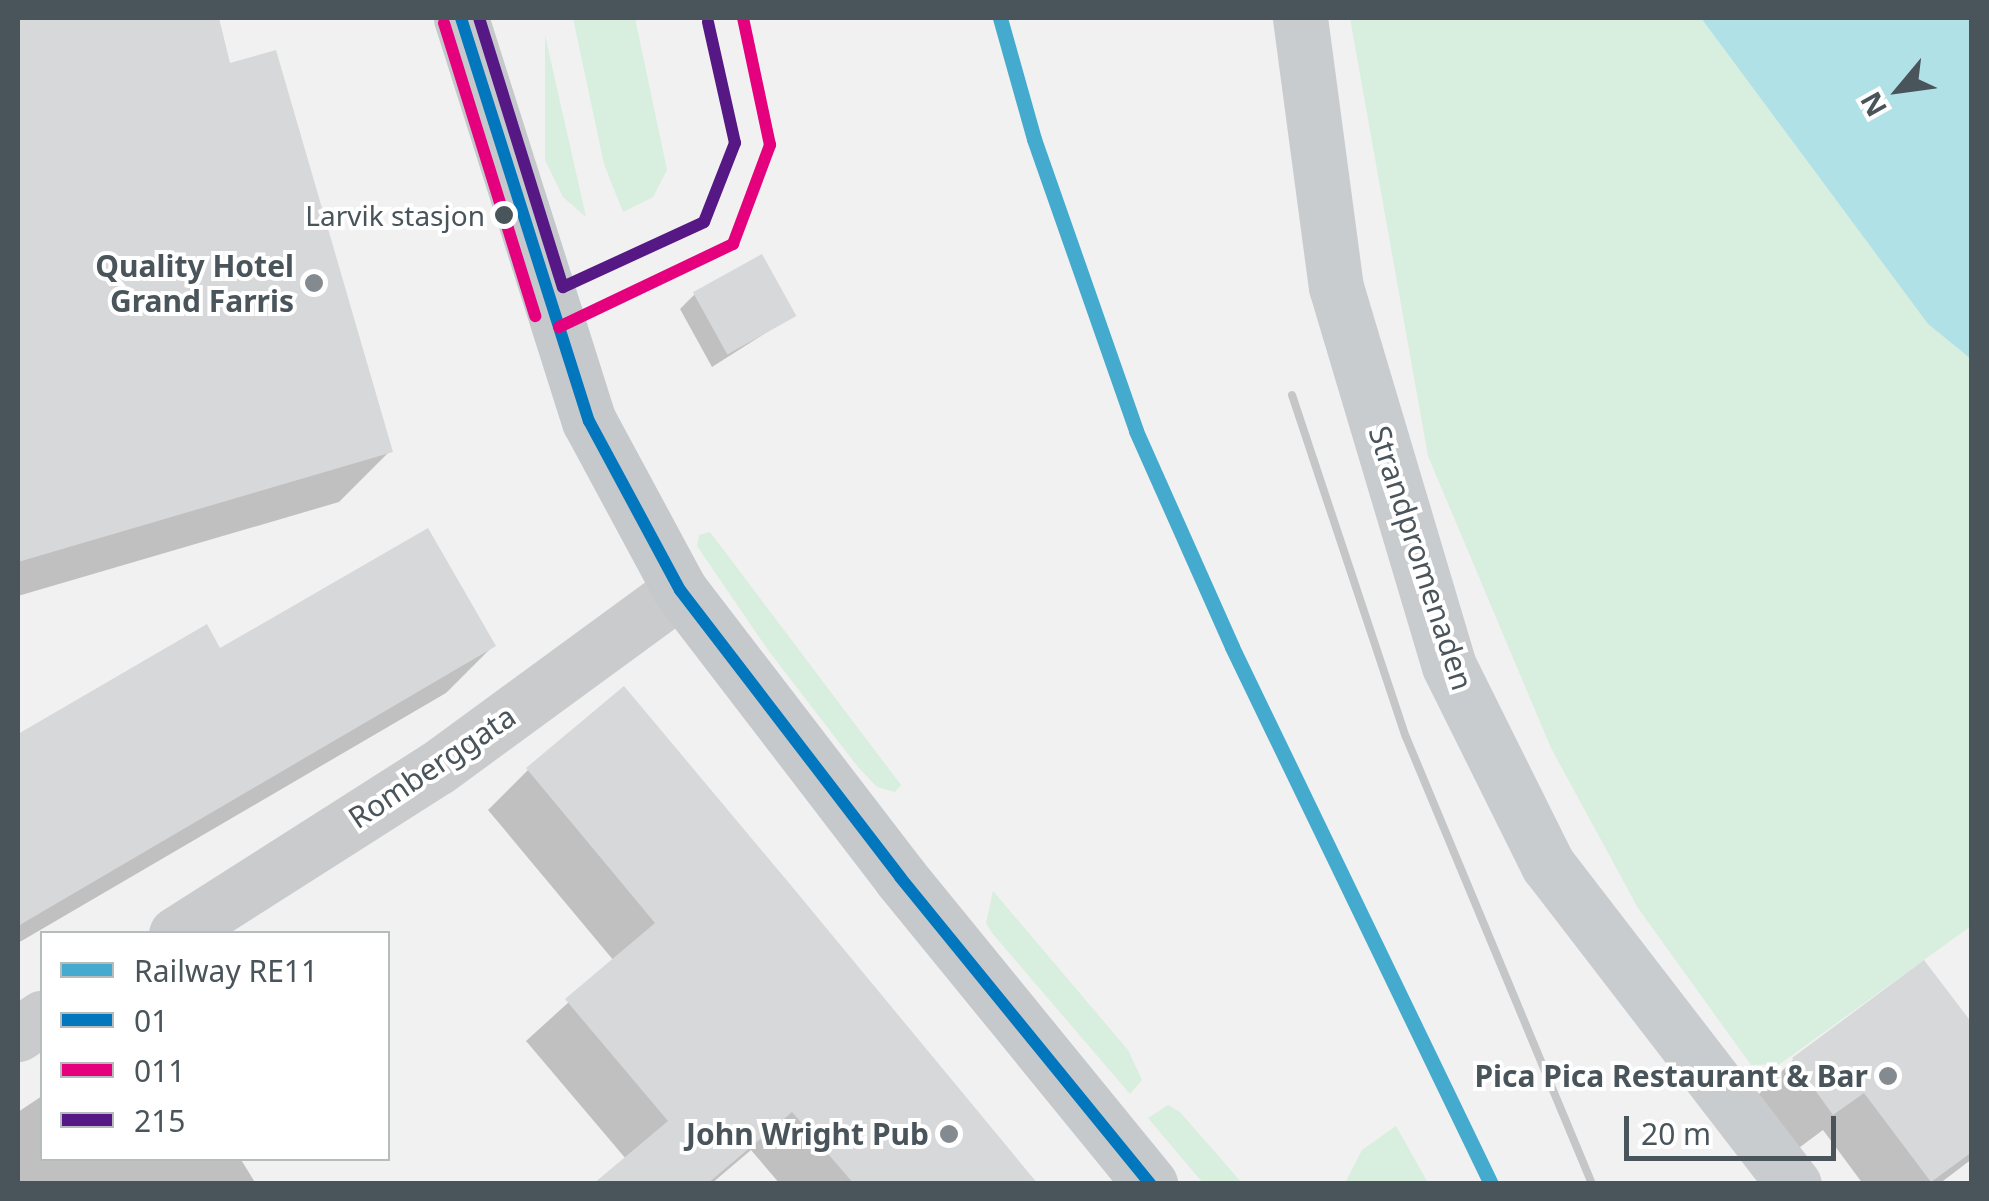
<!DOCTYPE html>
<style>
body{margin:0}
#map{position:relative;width:1989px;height:1201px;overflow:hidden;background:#f1f1f1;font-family:"Noto Sans",sans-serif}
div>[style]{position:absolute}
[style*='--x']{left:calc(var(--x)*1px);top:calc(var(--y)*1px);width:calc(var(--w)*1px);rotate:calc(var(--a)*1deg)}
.green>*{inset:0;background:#d8eede}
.water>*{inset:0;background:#b0e1e7}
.shadow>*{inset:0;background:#0003}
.building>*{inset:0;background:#d7d8d9;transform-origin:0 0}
.minor>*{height:55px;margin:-27.5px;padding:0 27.5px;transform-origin:27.5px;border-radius:27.5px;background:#c9cbcc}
.secondary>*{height:55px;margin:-27.5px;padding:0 27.5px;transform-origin:27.5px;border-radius:27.5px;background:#c9ccce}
.primary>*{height:55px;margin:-27.5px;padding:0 27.5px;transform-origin:27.5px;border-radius:27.5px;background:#c6c9cc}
.rail>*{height:8px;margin:-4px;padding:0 4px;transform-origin:4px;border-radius:4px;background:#c5c6c7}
.bus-1>*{height:12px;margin:-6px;padding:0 6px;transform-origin:6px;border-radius:6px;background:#0277bd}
.bus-2>*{height:12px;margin:-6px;padding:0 6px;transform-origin:6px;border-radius:6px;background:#e5007d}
.bus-3>*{height:12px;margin:-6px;padding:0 6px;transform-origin:6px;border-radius:6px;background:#561885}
.rail-1>*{height:15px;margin:-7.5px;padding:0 7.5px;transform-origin:7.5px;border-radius:7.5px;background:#45abce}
.dots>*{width:28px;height:28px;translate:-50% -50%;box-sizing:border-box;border:5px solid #fff;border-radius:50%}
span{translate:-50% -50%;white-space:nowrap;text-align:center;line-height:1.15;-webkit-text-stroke:8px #fff;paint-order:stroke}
.bus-label{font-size:28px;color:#49545b}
.right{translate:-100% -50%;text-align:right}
.poi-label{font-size:30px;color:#49545b;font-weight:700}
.street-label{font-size:30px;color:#49545b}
.frame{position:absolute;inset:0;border:20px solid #49545b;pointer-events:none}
.legend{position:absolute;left:40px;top:931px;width:350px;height:230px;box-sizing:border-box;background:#fff;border:2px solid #b6bbbd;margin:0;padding:12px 18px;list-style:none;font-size:30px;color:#49545b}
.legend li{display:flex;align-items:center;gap:20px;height:50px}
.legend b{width:50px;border:2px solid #b6bbbd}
.north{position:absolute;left:1849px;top:40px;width:100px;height:100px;-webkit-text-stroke:8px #fff;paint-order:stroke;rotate:241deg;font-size:28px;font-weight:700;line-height:40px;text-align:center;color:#49545b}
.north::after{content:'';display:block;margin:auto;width:35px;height:45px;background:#49545b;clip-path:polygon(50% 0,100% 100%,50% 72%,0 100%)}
.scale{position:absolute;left:1624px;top:1116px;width:212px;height:45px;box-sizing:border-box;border:5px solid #49545b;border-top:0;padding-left:12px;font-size:30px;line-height:35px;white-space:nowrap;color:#49545b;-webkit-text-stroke:8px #fff;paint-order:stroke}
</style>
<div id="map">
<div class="green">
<div style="clip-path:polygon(573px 18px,635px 18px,667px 170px,653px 197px,623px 212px,604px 164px)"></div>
<div style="clip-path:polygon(1350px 18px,1701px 18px,1928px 324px,1971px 359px,1971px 926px,1780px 1064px,1751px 1065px,1638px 908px,1551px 748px,1428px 456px)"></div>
<div style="clip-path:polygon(545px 35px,586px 217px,563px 197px,545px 160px)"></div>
<div style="clip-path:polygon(710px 532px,901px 785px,895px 792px,877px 787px,858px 767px,768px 650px,697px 546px,699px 535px)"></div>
<div style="clip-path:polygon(993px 891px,1128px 1050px,1142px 1080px,1130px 1094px,992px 933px,986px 923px)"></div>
<div style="clip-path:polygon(1168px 1105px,1180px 1112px,1242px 1183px,1203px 1183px,1148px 1118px)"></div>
<div style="clip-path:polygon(1396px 1126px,1428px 1183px,1345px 1183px,1362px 1150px)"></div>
</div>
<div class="water">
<div style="clip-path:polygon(1701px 18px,1971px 18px,1971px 359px,1928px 324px)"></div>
</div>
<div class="shadow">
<div style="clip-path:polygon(18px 18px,216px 18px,228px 66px,390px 451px,339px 502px,18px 596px)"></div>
<div style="clip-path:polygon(695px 294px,794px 315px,712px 367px,680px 309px)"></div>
<div style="clip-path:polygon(206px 628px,219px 651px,493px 646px,446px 693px,18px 943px,18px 737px)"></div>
<div style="clip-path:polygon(528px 770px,1034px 1184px,780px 1184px,751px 1150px,711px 1184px,597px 1184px,626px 1159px,526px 1041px,614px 961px,488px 810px)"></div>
<div style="clip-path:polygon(1972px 1028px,1972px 1159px,1939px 1184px,1863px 1184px,1823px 1130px,1792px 1153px,1754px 1099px,1793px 1060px)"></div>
<div style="clip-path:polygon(42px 1096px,42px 1158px,240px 1158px,256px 1184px,18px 1184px,18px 1112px)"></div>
</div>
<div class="building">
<div style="clip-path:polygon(18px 18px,219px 18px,230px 63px,276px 50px,393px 452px,18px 562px)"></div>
<div style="left:762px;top:254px;width:71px;height:79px;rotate:61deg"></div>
<div style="clip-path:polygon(428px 528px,496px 646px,18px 926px,18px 734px,207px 624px,220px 648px)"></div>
<div style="clip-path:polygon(624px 686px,794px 889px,1038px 1184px,854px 1184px,792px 1112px,707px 1184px,593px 1184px,668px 1121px,565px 999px,655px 923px,526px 768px)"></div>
<div style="clip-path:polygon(1924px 960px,1972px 1023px,1972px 1152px,1931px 1182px,1864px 1093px,1833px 1115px,1792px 1058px)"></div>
</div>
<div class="minor">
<div style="--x:176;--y:934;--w:309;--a:-32.5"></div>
<div style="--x:437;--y:768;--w:301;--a:-36.2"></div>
<div style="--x:18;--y:1034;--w:29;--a:-34"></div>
</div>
<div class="secondary">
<div style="--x:1300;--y:18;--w:271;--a:82.4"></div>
<div style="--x:1336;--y:287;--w:395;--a:73.4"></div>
<div style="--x:1449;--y:666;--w:222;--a:63.6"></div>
<div style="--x:1548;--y:865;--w:403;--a:52.4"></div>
</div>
<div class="primary">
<div style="--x:461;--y:18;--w:423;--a:72.4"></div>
<div style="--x:589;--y:421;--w:192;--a:61.7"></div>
<div style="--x:680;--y:590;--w:362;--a:52.5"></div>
<div style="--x:900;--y:877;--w:396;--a:50.8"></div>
</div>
<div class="rail">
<div style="--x:1292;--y:395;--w:360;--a:71.6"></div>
<div style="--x:1406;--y:737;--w:484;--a:67.4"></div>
</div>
<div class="bus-1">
<div style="--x:461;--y:18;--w:423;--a:72.4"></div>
<div style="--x:589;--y:421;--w:192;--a:61.7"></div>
<div style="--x:680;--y:590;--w:362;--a:52.5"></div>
<div style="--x:900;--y:877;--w:396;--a:50.8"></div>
</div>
<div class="bus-2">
<div style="--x:444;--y:23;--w:307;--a:72.7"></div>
<div style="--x:559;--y:327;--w:193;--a:-25.5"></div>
<div style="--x:733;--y:244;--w:106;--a:-69.5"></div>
<div style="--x:770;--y:145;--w:130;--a:-102"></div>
</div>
<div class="bus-3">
<div style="--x:479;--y:18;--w:282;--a:72.7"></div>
<div style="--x:563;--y:287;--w:155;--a:-24.7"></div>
<div style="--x:704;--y:222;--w:85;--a:-68.6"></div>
<div style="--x:735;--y:143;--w:124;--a:-102.6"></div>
</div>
<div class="rail-1">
<div style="--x:1000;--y:18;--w:126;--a:74.3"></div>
<div style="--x:1034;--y:139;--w:309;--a:70.7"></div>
<div style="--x:1136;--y:431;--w:236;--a:66"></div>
<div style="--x:1232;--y:647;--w:596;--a:64.25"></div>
</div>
<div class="dots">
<div style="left:504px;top:215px;background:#49545b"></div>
<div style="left:314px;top:283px;background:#848b90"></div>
<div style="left:1888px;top:1076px;background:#848b90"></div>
<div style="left:949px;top:1134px;background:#848b90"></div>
</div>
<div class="bus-label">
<span class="right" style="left:485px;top:215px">Larvik stasjon</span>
</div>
<div class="poi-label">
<span class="right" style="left:294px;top:283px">Quality Hotel<br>Grand Farris</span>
<span class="right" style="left:1868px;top:1076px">Pica Pica Restaurant &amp; Bar</span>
<span class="right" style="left:929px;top:1134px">John Wright Pub</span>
</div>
<div class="street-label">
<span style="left:1421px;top:558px;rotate:72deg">Strandpromenaden</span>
<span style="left:432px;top:767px;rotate:-34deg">Romberggata</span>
</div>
<div class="frame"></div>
<ul class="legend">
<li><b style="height:12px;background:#45abce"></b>Railway RE11</li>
<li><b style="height:12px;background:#0277bd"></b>01</li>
<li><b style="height:12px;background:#e5007d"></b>011</li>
<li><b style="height:12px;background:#561885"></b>215</li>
</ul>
<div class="north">N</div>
<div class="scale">20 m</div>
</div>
